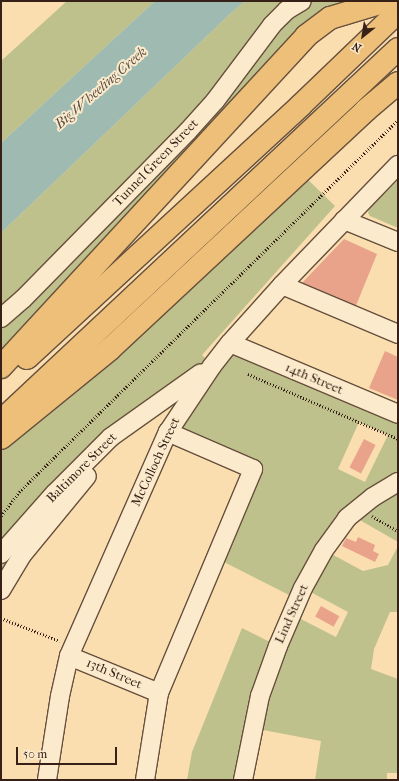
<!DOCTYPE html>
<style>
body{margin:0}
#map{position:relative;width:399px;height:781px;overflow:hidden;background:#fadeb0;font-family:"IM FELL French Canon",serif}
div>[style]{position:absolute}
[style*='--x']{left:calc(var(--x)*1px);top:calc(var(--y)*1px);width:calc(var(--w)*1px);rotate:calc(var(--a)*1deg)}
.green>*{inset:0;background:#bec18b}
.water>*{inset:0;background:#9fbbb1}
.building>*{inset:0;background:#e8a38a;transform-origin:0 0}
.path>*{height:2.5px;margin-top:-1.25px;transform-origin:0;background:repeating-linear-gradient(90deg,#362017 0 1px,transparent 0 3px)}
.roads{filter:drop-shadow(1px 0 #67503d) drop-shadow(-1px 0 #67503d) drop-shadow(0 1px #67503d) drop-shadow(0 -1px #67503d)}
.minor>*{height:18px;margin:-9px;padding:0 9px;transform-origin:9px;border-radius:9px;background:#fceacc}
.highway>*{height:22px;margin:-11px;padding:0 11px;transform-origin:11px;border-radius:11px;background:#edbf78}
span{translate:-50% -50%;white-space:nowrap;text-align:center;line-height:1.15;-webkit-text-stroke:4px #fceacc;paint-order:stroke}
.street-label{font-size:13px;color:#362017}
.water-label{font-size:14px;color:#564e45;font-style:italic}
.frame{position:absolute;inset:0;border:2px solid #362017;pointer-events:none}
.north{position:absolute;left:343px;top:16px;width:40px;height:40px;-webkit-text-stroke:3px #fceacc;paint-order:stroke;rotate:210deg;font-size:11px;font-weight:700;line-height:16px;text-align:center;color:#362017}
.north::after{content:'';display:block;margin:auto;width:14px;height:18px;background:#362017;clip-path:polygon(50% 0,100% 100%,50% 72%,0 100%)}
.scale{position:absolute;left:16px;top:747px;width:101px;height:18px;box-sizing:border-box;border:2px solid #362017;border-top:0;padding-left:5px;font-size:12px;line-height:14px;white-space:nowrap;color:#362017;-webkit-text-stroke:3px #fceacc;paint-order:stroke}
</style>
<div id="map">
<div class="green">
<div style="clip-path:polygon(67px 1px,155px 1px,1px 143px,1px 61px)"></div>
<div style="clip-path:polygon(245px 1px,390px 1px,330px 18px,1px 367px,1px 233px,231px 13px)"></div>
<div style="clip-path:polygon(evenodd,300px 172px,335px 206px,202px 355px,212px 365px,230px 343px,398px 414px,398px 542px,351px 515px,324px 550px,363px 571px,388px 565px,398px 546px,398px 612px,390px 612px,374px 649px,371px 669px,398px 679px,398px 773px,387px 773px,387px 780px,315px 780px,321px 741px,253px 728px,243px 780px,187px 780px,192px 752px,242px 628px,278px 646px,291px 614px,336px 637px,348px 612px,303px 588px,297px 599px,216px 558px,253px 469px,168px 432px,188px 400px,175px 392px,111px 437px,98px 462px,22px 555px,1px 590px,1px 438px,300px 172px,359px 422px,388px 435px,365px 482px,338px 469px,359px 422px)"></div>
<div style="clip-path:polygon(398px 180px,398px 228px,370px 216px,368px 213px,369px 209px)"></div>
</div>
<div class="water">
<div style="clip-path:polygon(155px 1px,245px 1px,231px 13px,1px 233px,1px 143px)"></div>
</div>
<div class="building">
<div style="clip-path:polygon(344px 239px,377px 254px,355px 308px,300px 285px)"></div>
<div style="clip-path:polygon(385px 351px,398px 357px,398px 400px,369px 388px)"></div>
<div style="left:364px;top:439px;width:13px;height:32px;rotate:27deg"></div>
<div style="clip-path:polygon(358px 537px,375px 545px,373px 551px,379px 554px,375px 562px,342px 546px,346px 538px,356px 542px)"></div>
<div style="left:321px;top:606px;width:21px;height:12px;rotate:29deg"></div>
</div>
<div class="path">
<div style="--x:248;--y:374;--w:163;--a:23.4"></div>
<div style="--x:1;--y:516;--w:30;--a:-53"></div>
<div style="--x:19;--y:492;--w:531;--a:-44.47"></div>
<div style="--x:372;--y:516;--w:30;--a:30"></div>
<div style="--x:1;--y:618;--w:63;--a:21.3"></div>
</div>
<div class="roads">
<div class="minor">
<div style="--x:344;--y:220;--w:58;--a:22.2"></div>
<div style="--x:282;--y:285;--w:126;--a:22.9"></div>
<div style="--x:1;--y:318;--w:29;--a:-41"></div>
<div style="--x:23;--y:299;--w:235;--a:-45.5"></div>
<div style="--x:188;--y:131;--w:40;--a:-48"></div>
<div style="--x:215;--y:101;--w:95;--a:-53.1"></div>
<div style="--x:272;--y:25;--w:21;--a:-45"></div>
<div style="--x:287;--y:10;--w:17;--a:-31"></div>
<div style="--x:230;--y:343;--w:182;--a:22.9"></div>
<div style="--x:1;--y:554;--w:81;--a:-48.5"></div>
<div style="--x:55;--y:493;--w:79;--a:-45"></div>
<div style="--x:111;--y:437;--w:110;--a:-35.4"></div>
<div style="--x:1;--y:590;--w:41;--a:-59"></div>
<div style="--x:22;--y:555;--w:102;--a:-50.6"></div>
<div style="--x:69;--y:656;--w:97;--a:22.3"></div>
<div style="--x:47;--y:780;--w:85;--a:-81.2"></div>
<div style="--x:60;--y:696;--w:41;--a:-77.3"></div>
<div style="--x:69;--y:656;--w:245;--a:-66.2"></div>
<div style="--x:168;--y:432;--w:79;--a:-56.3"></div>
<div style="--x:212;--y:366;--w:29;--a:-52"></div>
<div style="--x:230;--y:343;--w:78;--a:-48.1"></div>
<div style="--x:282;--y:285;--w:167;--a:-46"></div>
<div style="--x:145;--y:780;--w:88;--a:-80.9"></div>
<div style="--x:159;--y:693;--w:243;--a:-67.2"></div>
<div style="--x:253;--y:469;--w:93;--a:-156.5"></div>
<div style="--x:243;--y:780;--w:86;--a:-78.6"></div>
<div style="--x:260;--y:696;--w:53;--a:-70.2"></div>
<div style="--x:278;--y:646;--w:63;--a:-66.7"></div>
<div style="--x:303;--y:588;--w:43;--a:-61.1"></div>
<div style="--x:324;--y:550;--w:39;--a:-54"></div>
<div style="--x:347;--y:518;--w:33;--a:-39"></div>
<div style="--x:373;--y:497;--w:29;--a:-31"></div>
</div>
<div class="highway">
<div style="--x:27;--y:358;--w:373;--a:-42.7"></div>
<div style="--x:301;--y:105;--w:134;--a:-43.8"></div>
<div style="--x:1;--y:367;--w:450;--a:-47.3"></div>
<div style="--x:306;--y:36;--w:30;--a:-37"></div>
<div style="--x:330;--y:18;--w:52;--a:-16.7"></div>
<div style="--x:380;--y:3;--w:18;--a:6"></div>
<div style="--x:1;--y:421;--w:544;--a:-43.14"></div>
<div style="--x:1;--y:438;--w:141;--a:-39.2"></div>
<div style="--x:110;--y:349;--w:350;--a:-43"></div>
<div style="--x:366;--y:110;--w:42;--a:-40.2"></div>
</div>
</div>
<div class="street-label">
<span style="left:156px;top:163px;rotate:-46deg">Tunnel Green Street</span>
<span style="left:314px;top:379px;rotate:23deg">14th Street</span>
<span style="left:156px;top:462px;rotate:-65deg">McColloch Street</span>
<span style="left:82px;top:468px;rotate:-45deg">Baltimore Street</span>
<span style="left:292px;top:614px;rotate:-66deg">Lind Street</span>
<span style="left:114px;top:674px;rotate:23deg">13th Street</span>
</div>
<div class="water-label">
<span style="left:101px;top:88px;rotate:-41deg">Big Wheeling Creek</span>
</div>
<div class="frame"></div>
<div class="north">N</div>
<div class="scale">50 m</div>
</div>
